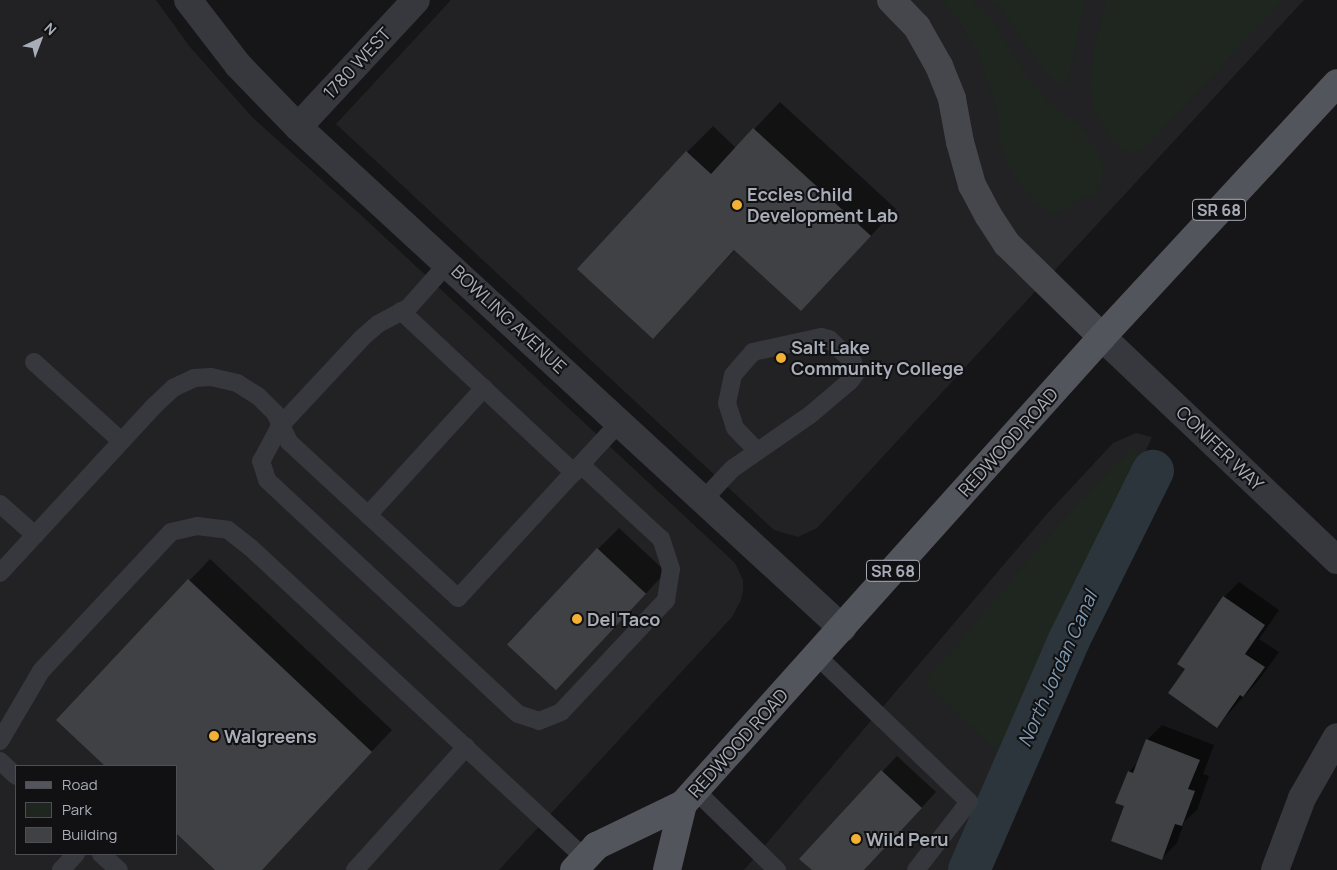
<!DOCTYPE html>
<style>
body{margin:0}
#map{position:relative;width:1337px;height:870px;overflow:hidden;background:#161618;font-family:Manrope,sans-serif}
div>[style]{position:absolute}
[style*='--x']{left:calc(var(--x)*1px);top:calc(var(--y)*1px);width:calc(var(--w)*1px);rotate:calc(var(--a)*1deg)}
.built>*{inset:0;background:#222225}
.green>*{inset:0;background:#1e261f}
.shadow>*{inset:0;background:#0007}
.canal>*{height:42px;margin:-21px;padding:0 21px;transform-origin:21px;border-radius:21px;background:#2c353c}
.building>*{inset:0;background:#404145;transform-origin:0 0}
.lane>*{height:18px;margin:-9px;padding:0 9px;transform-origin:9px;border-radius:9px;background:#37383d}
.street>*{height:28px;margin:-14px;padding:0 14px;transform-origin:14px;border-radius:14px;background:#37383d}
.secondary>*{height:28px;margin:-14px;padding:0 14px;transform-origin:14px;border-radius:14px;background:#45474d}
.primary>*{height:28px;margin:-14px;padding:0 14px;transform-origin:14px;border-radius:14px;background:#53555c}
.dots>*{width:14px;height:14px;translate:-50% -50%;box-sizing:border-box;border:2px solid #111113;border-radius:50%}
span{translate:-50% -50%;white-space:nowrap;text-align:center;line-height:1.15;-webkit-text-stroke:4px #111113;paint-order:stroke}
.shield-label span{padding:1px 4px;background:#111113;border:1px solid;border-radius:4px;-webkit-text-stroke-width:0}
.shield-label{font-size:16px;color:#a8adb8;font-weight:700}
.street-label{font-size:18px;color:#a8adb8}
.poi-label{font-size:18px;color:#a8adb8;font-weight:700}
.left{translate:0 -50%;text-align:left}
.water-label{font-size:19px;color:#7f9bb3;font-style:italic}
.legend{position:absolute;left:15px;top:765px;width:162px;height:90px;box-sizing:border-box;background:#111113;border:1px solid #4d4f55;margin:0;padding:6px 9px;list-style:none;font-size:15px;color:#a8adb8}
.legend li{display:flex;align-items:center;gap:10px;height:25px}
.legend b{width:25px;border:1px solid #4d4f55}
.north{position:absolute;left:15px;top:15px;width:50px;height:50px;-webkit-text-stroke:4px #111113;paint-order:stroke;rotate:43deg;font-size:14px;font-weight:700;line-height:20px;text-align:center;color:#a8adb8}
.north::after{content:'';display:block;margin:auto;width:18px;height:22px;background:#a8adb8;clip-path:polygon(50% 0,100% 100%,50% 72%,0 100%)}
</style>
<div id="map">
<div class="built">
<div style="clip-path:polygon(evenodd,0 0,156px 0,190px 47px,252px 117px,363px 217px,735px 563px,743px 580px,743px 591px,741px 600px,732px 617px,499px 870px,0 870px,0 0,16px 766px,176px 766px,176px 854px,16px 854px,16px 766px)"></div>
<div style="clip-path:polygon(451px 0,1304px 0,817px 528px,798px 537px,774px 530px,336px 124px)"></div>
<div style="clip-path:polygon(1136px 433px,1152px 437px,956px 870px,744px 870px,1047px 514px,1113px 443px)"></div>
</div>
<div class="green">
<div style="clip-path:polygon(942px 0,971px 0,990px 17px,1025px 74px,1050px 103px,1082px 128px,1098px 151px,1103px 169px,1102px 184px,1093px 195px,1079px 199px,1063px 212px,1053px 213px,1037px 204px,1022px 187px,1009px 165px,999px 142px,998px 117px,979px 54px,963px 27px)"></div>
<div style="clip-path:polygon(991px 0,1085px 0,1070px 72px,1066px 81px,1058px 84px,1042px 68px,1003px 11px)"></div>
<div style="clip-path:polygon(1107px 0,1283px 0,1142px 151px,1126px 152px,1114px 144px,1094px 112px,1090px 85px,1094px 49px)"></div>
<div style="clip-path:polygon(1133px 447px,1143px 456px,997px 751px,924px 683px,1077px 504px)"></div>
</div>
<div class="shadow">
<div style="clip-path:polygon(780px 102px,896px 209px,801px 310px,735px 250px,653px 337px,687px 152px,713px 126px,736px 148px)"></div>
<div style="clip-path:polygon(619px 528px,666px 572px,556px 689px,598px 549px)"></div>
<div style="clip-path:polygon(210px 559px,392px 730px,260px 870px,217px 870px,176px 766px,107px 766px,57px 720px)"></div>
<div style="clip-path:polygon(1239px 582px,1279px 610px,1259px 639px,1279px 652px,1258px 681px,1217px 726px,1187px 668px,1224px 597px)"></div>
<div style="clip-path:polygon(1162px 725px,1214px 745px,1203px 774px,1209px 776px,1197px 810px,1184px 822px,1177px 843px,1162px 858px,1125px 806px,1129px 772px,1139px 761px,1147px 740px)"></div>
<div style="clip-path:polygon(897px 756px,936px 792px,864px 870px,813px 870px,801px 859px)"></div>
</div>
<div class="canal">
<div style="--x:969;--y:870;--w:251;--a:-66.5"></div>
<div style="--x:1069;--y:640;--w:189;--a:-63.6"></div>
</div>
<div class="building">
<div style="clip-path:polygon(753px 128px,871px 236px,801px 311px,734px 250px,653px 339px,577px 269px,686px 151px,711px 174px)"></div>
<div style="left:597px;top:548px;width:67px;height:132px;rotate:43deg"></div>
<div style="clip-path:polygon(188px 579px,372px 752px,262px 870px,215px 870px,176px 833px,176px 766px,105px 766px,56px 720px)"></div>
<div style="clip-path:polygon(1223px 596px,1265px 625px,1245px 654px,1265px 667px,1243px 697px,1240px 695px,1217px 728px,1168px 693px,1185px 669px,1177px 664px)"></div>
<div style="clip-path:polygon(1146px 739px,1200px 760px,1188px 789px,1195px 791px,1182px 826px,1175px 824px,1162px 860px,1111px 841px,1124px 806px,1115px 803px,1128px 771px,1133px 773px)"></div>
<div style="clip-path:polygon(881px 770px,922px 808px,864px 870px,812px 870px,799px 859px)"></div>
</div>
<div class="lane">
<div style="--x:448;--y:263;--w:60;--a:131.6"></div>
<div style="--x:408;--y:308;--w:34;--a:152"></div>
<div style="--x:378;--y:324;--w:21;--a:139"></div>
<div style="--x:362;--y:338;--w:120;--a:133"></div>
<div style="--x:280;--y:426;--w:40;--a:118"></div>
<div style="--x:261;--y:461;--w:20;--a:72"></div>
<div style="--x:267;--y:480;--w:343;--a:43"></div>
<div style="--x:518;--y:714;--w:22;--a:18"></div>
<div style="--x:539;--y:721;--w:24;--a:-22"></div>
<div style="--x:561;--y:712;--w:154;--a:-46.8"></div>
<div style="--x:666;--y:600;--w:31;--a:-81"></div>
<div style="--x:671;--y:569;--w:32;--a:-108"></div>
<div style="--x:661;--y:539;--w:109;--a:-137.2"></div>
<div style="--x:401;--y:311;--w:237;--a:43.1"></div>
<div style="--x:34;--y:362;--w:118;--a:42.2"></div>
<div style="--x:704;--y:499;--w:41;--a:-47"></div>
<div style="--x:732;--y:469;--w:95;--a:-34.7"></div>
<div style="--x:810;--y:415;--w:52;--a:-40.4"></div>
<div style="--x:850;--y:381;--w:10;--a:-53"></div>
<div style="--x:856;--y:373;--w:11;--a:-105"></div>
<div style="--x:853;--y:362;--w:33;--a:-136"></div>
<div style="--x:829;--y:339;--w:8;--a:-166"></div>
<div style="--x:821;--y:337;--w:70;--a:167.6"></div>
<div style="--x:753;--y:352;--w:30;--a:131"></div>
<div style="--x:733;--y:375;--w:29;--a:102"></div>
<div style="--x:727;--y:403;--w:26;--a:72"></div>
<div style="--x:735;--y:428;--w:30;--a:46"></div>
<div style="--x:0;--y:504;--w:47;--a:41.5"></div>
<div style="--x:368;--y:515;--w:172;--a:-47.6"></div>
<div style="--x:0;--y:573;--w:227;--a:-47.3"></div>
<div style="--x:154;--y:406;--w:26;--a:-43"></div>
<div style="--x:173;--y:388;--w:23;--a:-25"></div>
<div style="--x:194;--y:378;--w:17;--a:-3"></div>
<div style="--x:211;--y:377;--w:27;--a:13"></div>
<div style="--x:237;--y:383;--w:25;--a:32"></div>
<div style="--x:258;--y:396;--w:24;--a:45"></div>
<div style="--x:275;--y:413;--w:32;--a:64"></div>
<div style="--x:289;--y:442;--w:230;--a:42.7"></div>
<div style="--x:458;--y:598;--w:239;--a:-47.4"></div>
<div style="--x:817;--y:656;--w:211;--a:43.8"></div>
<div style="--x:969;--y:802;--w:86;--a:127.9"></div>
<div style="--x:0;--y:741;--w:81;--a:-59.6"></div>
<div style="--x:41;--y:671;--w:190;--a:-46.9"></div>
<div style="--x:171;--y:532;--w:27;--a:-13"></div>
<div style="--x:197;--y:526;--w:31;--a:7"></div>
<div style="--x:228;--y:530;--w:29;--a:38"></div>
<div style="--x:251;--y:548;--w:456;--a:42.9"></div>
<div style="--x:0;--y:761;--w:22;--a:43"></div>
<div style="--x:695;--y:790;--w:115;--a:44.3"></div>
<div style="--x:101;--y:854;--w:24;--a:42"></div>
<div style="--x:61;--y:870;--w:22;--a:-47"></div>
<div style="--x:355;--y:870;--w:166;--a:-47.9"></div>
</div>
<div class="street">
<div style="--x:188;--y:0;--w:82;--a:52.4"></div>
<div style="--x:238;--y:65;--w:86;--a:45.9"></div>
<div style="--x:298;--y:127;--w:740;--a:42.64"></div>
<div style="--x:298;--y:127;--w:173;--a:-47.1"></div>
<div style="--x:1102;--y:337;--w:324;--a:43.5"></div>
<div style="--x:1275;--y:870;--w:77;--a:-69.4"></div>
<div style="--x:1302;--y:798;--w:70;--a:-60.2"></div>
</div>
<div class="secondary">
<div style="--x:891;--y:0;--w:37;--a:46"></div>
<div style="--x:917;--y:27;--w:45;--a:60.6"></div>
<div style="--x:939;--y:66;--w:35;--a:68"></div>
<div style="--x:952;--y:99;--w:44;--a:79.5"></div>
<div style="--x:960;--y:142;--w:45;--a:74.4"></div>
<div style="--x:972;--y:185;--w:34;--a:62"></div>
<div style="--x:988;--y:215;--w:35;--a:57"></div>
<div style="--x:1007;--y:244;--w:133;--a:44.4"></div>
</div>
<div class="primary">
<div style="--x:574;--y:870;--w:33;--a:-47"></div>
<div style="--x:596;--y:846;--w:97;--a:-25.8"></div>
<div style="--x:683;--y:804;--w:627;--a:-48.1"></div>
<div style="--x:1102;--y:337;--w:346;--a:-47.2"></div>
<div style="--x:667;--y:870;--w:68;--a:-76.4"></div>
</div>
<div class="dots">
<div style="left:737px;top:205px;background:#f2b134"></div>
<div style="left:781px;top:358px;background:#f2b134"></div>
<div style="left:577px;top:619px;background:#f2b134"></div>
<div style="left:214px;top:736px;background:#f2b134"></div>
<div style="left:856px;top:839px;background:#f2b134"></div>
</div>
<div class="shield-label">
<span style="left:1219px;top:210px">SR 68</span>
<span style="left:893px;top:571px">SR 68</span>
</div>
<div class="street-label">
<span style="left:357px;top:63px;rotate:-47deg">1780 WEST</span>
<span style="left:509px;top:319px;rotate:43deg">BOWLING AVENUE</span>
<span style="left:1008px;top:442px;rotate:-48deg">REDWOOD ROAD</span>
<span style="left:1220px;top:448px;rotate:44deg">CONIFER WAY</span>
<span style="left:738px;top:743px;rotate:-48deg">REDWOOD ROAD</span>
</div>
<div class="poi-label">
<span class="left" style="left:747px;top:205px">Eccles Child<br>Development Lab</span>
<span class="left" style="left:791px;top:358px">Salt Lake<br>Community College</span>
<span class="left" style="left:587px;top:619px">Del Taco</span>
<span class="left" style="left:224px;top:736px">Walgreens</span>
<span class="left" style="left:866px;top:839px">Wild Peru</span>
</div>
<div class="water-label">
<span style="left:1058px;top:669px;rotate:-66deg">North Jordan Canal</span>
</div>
<ul class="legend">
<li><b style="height:6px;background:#53555c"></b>Road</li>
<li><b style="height:14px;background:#1e261f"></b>Park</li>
<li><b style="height:14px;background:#404145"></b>Building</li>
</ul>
<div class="north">N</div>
</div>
